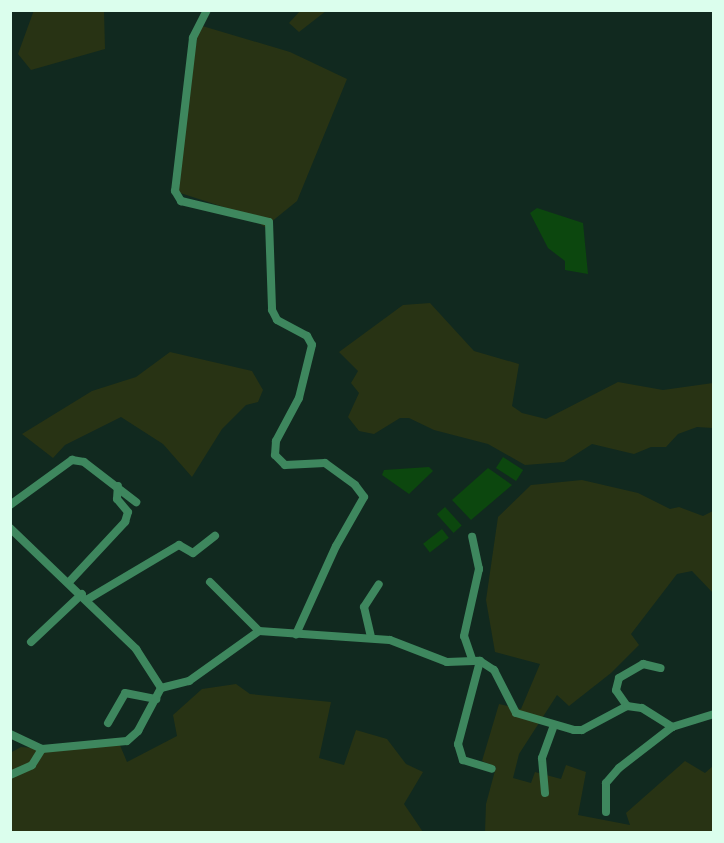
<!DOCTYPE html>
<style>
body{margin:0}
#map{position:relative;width:724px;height:843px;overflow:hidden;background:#11291f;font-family:"Fira Sans",sans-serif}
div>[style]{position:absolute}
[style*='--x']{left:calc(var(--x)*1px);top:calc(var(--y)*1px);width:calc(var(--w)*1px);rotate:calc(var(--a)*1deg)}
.green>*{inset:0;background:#283314}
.water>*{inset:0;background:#0c470e;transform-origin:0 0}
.minor>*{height:8px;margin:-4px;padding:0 4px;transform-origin:4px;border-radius:4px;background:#3e875e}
span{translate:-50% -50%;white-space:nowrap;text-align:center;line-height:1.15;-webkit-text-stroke:6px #11291f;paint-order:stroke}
.frame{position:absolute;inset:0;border:12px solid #dbfeed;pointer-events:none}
</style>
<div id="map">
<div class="green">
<div style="clip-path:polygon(34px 10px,104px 11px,105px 49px,31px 70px,18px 54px)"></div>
<div style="clip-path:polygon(300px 11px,300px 10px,326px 11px,299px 32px,289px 23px)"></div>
<div style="clip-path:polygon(199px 25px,290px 52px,347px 79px,297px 201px,265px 227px,242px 213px,174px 191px)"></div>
<div style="clip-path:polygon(430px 303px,474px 351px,519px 364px,512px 406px,522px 413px,546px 419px,618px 382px,663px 390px,713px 383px,713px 428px,697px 427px,678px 434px,666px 447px,651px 447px,634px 454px,592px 444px,564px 462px,525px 465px,488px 444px,434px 430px,409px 418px,400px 418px,374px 434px,359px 431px,348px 417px,359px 393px,351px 383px,358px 371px,339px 352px,403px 305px)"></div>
<div style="clip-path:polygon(170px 352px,252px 371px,263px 390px,258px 402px,246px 405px,222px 429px,192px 477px,163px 444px,121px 417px,65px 445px,53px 458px,22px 434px,92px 391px,136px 377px)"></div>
<div style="clip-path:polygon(582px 480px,638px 493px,670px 509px,679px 507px,703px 516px,713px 511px,713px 593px,692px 571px,677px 574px,631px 634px,639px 645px,611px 673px,569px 706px,557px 695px,519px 754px,513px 778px,531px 783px,535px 772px,561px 779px,566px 765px,586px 772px,578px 815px,630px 825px,626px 813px,685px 761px,705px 773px,713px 766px,713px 832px,485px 832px,486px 804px,496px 767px,482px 761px,499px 704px,521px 709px,540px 664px,495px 652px,486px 600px,498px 517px,531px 485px)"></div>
<div style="clip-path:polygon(236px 684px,250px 694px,331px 702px,319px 758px,344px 765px,356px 730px,387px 739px,406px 764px,423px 772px,404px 804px,423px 832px,11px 832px,10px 753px,21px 747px,49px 749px,117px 738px,127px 762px,177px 736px,173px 715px,202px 689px)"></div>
</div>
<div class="water">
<div style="clip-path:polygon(537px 208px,583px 223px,588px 274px,565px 270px,565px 261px,548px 248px,530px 213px)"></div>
<div style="left:503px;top:457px;width:24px;height:13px;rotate:33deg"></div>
<div style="clip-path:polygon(429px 467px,433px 471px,409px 494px,382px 475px,384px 470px)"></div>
<div style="clip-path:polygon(488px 468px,512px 485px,471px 520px,452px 500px)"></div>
<div style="left:445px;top:507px;width:25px;height:11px;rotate:48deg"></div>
<div style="left:442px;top:529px;width:11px;height:24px;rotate:52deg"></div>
</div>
<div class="minor">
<div style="--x:207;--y:10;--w:31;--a:117"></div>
<div style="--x:193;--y:38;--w:154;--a:96.7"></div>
<div style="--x:175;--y:191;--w:12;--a:59"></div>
<div style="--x:181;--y:201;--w:90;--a:13.4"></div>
<div style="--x:269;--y:222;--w:88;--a:88"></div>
<div style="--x:272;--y:310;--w:11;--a:63"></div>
<div style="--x:277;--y:320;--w:34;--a:28"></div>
<div style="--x:307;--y:336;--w:10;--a:61"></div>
<div style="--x:312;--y:345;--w:55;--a:103.8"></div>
<div style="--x:299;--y:398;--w:49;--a:118.1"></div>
<div style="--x:276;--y:441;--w:14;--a:94"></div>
<div style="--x:275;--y:455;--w:14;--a:45"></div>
<div style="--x:285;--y:465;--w:40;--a:-2.9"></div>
<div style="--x:325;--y:463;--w:37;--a:36"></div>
<div style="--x:355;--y:485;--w:15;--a:53"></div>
<div style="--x:364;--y:497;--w:56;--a:119.7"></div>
<div style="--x:336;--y:546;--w:97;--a:114.4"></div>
<div style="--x:10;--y:505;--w:77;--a:-36"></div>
<div style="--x:72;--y:460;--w:12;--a:9"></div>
<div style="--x:84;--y:462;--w:66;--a:37.6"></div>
<div style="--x:10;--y:528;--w:175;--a:43.8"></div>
<div style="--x:136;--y:649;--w:46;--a:57.3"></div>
<div style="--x:70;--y:581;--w:81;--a:-47"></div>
<div style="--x:125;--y:522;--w:10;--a:-73"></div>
<div style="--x:128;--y:512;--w:17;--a:-130"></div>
<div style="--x:117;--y:499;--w:13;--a:-86"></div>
<div style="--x:210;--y:582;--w:69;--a:45"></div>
<div style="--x:88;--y:599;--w:106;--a:-30.7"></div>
<div style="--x:179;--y:545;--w:16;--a:30"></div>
<div style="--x:193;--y:553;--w:28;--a:-38"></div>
<div style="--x:371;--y:637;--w:31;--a:-103"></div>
<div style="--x:364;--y:607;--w:27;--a:-57"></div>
<div style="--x:31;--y:642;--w:70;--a:-43.3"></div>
<div style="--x:472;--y:659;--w:24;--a:-109"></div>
<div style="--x:464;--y:636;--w:69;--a:-77.4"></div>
<div style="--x:479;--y:569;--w:33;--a:-102"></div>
<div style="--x:480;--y:661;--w:86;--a:104.8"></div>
<div style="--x:458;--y:744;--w:17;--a:73"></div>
<div style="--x:463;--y:760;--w:30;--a:17"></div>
<div style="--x:627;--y:706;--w:19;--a:-125"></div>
<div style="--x:616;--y:690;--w:12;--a:-76"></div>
<div style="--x:619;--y:678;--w:28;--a:-30"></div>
<div style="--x:643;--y:664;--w:18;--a:13"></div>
<div style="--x:108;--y:723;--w:34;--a:-60"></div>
<div style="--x:125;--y:693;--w:32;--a:11"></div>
<div style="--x:10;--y:734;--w:35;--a:25"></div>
<div style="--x:10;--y:775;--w:24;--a:-24"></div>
<div style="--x:32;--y:765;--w:19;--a:-58"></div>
<div style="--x:42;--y:749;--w:85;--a:-5.4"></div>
<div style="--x:127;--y:741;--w:15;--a:-42"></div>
<div style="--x:138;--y:731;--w:49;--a:-61.9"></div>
<div style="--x:161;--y:688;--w:29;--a:-14"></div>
<div style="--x:189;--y:681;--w:86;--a:-35.5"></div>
<div style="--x:259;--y:631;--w:131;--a:3.9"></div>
<div style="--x:390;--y:640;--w:61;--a:21.1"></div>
<div style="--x:447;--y:662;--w:33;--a:-2"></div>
<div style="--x:480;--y:661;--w:17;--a:33"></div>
<div style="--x:494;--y:670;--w:48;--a:62.9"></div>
<div style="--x:516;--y:713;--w:60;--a:16.3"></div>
<div style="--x:574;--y:730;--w:8;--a:0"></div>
<div style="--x:582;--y:730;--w:51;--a:-28.1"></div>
<div style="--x:627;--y:706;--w:15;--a:8"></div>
<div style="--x:642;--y:708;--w:36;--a:32"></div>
<div style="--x:672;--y:727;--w:44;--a:-17.2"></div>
<div style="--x:545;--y:793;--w:35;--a:-95"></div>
<div style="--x:542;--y:758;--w:35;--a:-70"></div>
<div style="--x:606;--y:812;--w:29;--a:-90"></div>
<div style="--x:606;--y:783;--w:20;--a:-49"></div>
<div style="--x:619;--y:768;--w:67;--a:-37.7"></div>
</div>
<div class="frame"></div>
</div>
